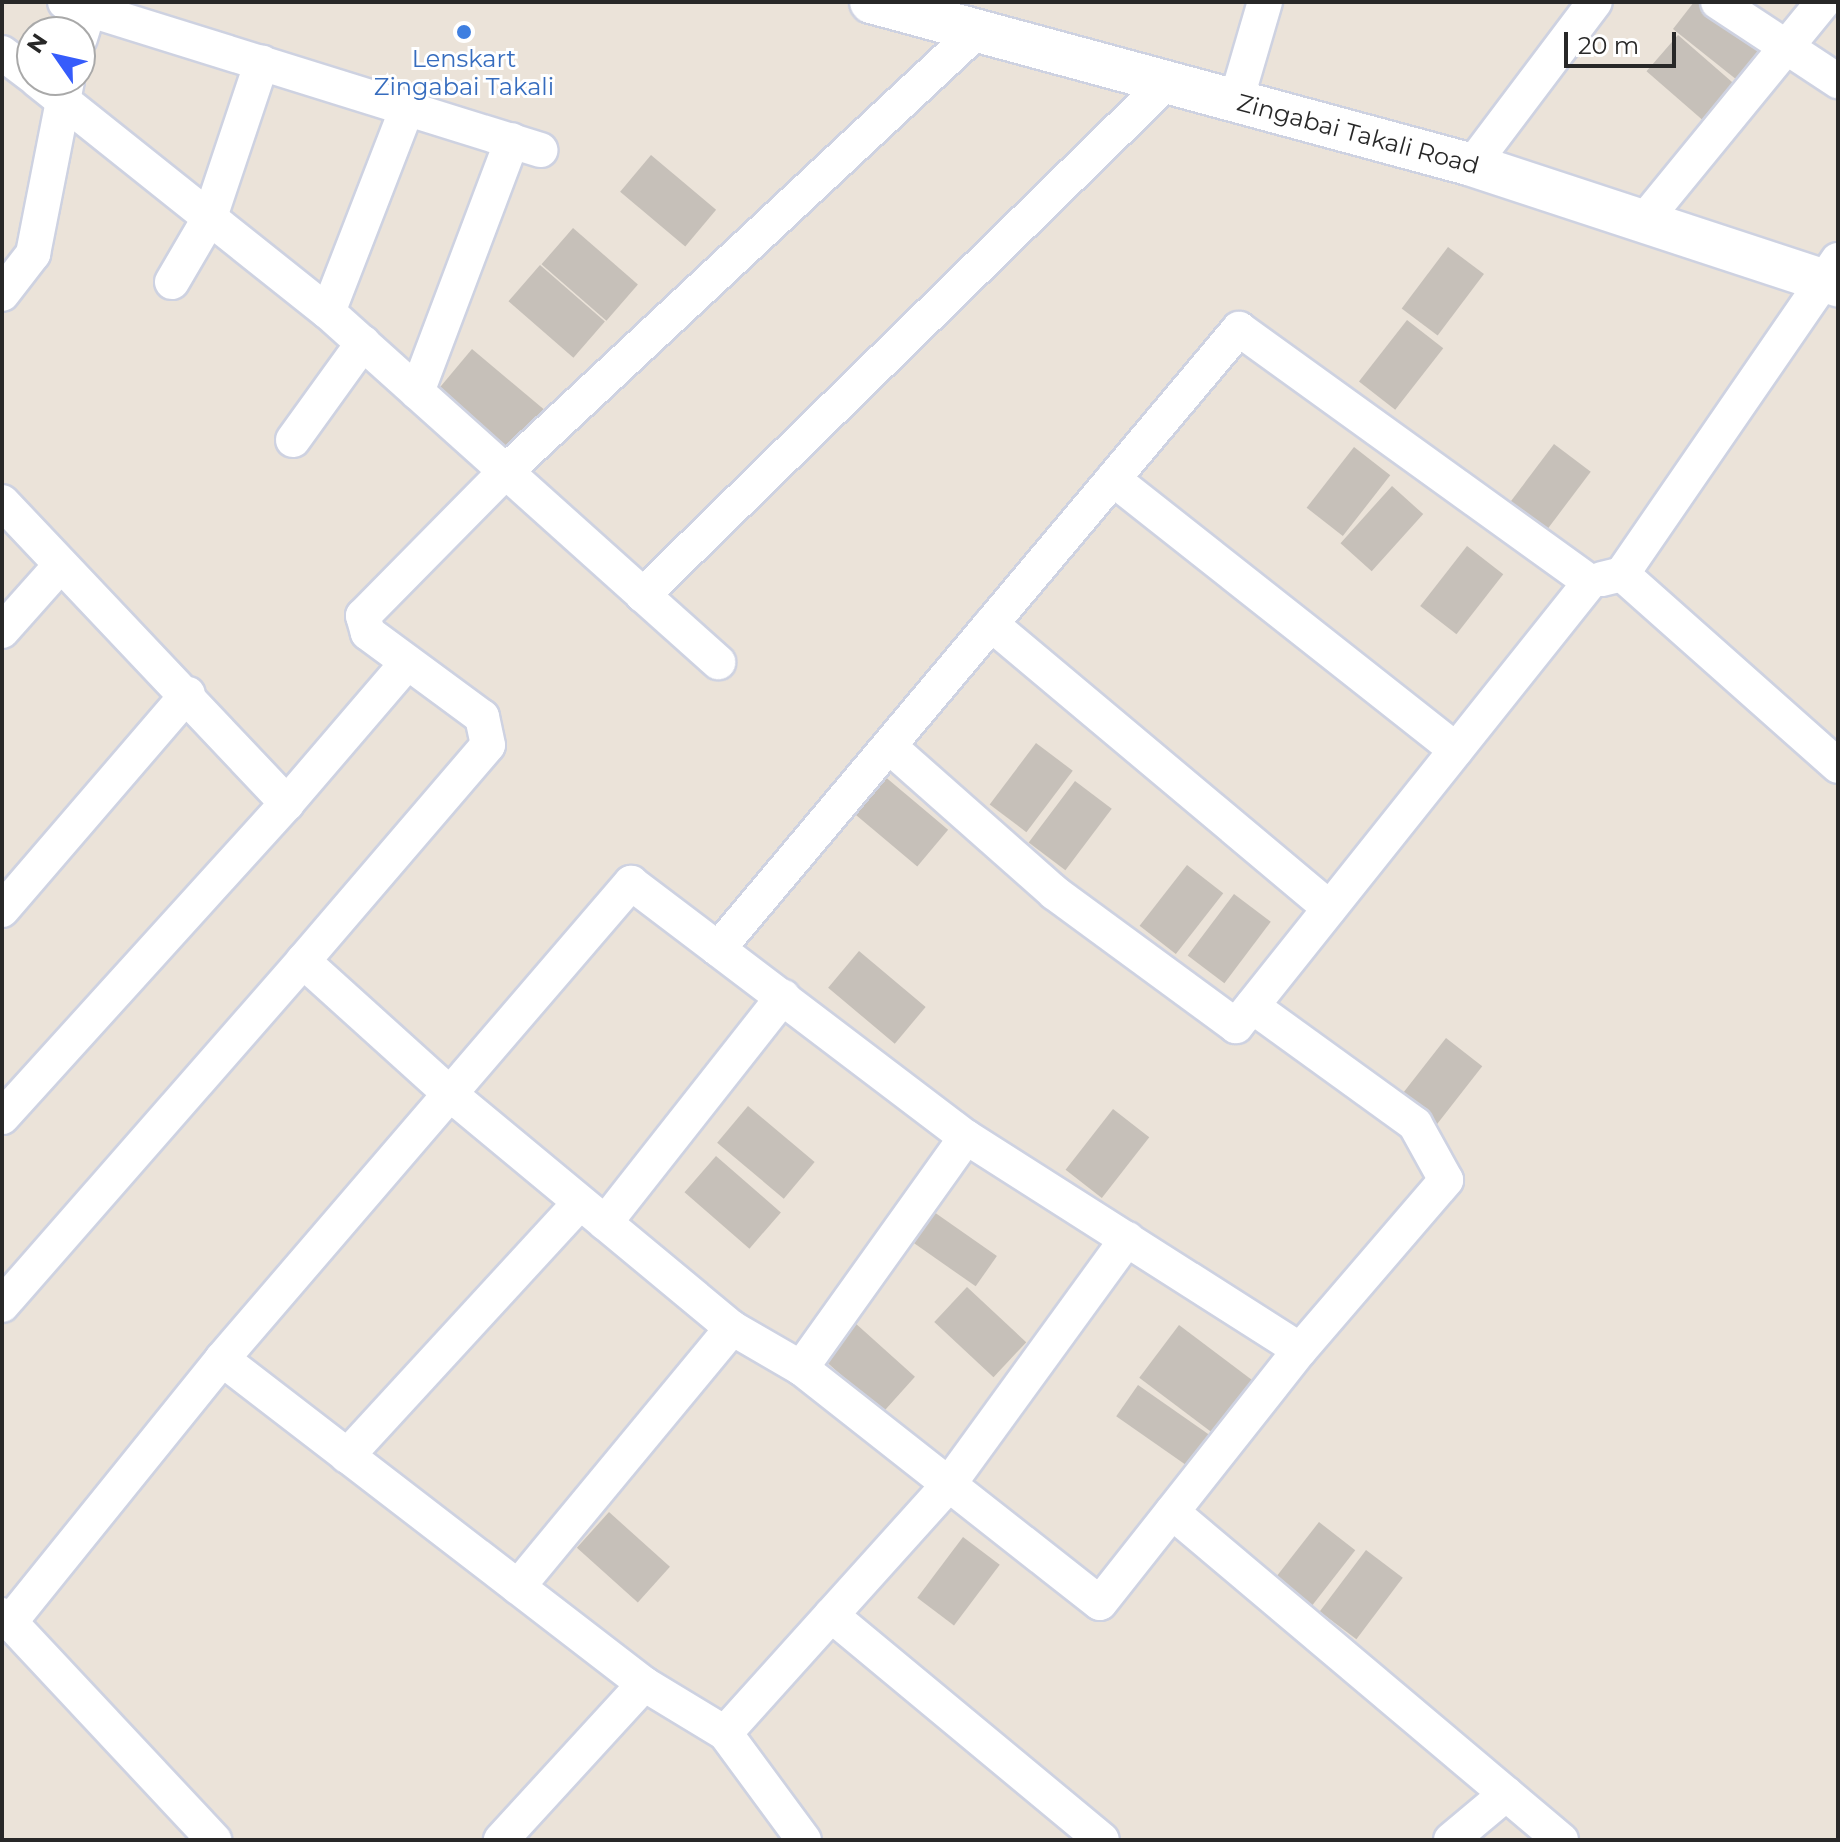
<!DOCTYPE html>
<style>
body{margin:0}
#map{position:relative;width:1840px;height:1842px;overflow:hidden;background:#ebe3d9;font-family:Montserrat,sans-serif}
div>[style]{position:absolute}
[style*='--x']{left:calc(var(--x)*1px);top:calc(var(--y)*1px);width:calc(var(--w)*1px);rotate:calc(var(--a)*1deg)}
.building>*{inset:0;background:#c6c0b9;transform-origin:0 0}
.roads{filter:drop-shadow(2px 0 #ced2e1) drop-shadow(-2px 0 #ced2e1) drop-shadow(0 2px #ced2e1) drop-shadow(0 -2px #ced2e1)}
.minor>*{height:34px;margin:-17px;padding:0 17px;transform-origin:17px;border-radius:17px;background:#fff}
.tertiary>*{height:42px;margin:-21px;padding:0 21px;transform-origin:21px;border-radius:21px;background:#fff}
.dots>*{width:22px;height:22px;translate:-50% -50%;box-sizing:border-box;border:4px solid #fff;border-radius:50%}
span{translate:-50% -50%;white-space:nowrap;text-align:center;line-height:1.15;-webkit-text-stroke:6px #fff;paint-order:stroke}
.shop-label{font-size:24px;color:#366cbe}
.street-label{font-size:24px;color:#282828}
.frame{position:absolute;inset:0;border:4px solid #282828;pointer-events:none}
.north{position:absolute;left:16px;top:16px;width:80px;height:80px;box-sizing:border-box;background:#fff;border:2px solid #a9a9a9;border-radius:50%;rotate:304deg;font-size:22px;font-weight:700;line-height:32px;text-align:center;color:#282828}
.north::after{content:'';display:block;margin:auto;width:28px;height:36px;background:#365cfb;clip-path:polygon(50% 0,100% 100%,50% 72%,0 100%)}
.scale{position:absolute;left:1564px;top:32px;width:112px;height:36px;box-sizing:border-box;border:4px solid #282828;border-top:0;padding-left:10px;font-size:24px;line-height:28px;white-space:nowrap;color:#282828;-webkit-text-stroke:6px #fff;paint-order:stroke}
</style>
<div id="map">
<div class="building">
<div style="clip-path:polygon(1694px 2px,1708px 2px,1763px 46px,1737px 80px,1673px 29px)"></div>
<div style="left:1678px;top:35px;width:80px;height:48px;rotate:41deg"></div>
<div style="left:651px;top:155px;width:85px;height:48px;rotate:40deg"></div>
<div style="left:573px;top:228px;width:86px;height:48px;rotate:41deg"></div>
<div style="left:1448px;top:247px;width:45px;height:77px;rotate:37deg"></div>
<div style="left:540px;top:265px;width:86px;height:48px;rotate:41deg"></div>
<div style="left:1407px;top:320px;width:46px;height:78px;rotate:38deg"></div>
<div style="left:472px;top:349px;width:98px;height:57px;rotate:40deg"></div>
<div style="left:1554px;top:444px;width:46px;height:77px;rotate:37deg"></div>
<div style="left:1354px;top:447px;width:46px;height:77px;rotate:38deg"></div>
<div style="left:1392px;top:486px;width:42px;height:77px;rotate:42deg"></div>
<div style="left:1467px;top:546px;width:46px;height:76px;rotate:38deg"></div>
<div style="left:1036px;top:743px;width:46px;height:77px;rotate:37deg"></div>
<div style="left:883px;top:775px;width:85px;height:48px;rotate:40deg"></div>
<div style="left:1075px;top:781px;width:46px;height:77px;rotate:37deg"></div>
<div style="left:1187px;top:865px;width:46px;height:77px;rotate:38deg"></div>
<div style="left:1234px;top:894px;width:46px;height:77px;rotate:37deg"></div>
<div style="left:859px;top:951px;width:87px;height:48px;rotate:40deg"></div>
<div style="left:1446px;top:1038px;width:46px;height:78px;rotate:38deg"></div>
<div style="left:748px;top:1106px;width:87px;height:48px;rotate:40deg"></div>
<div style="left:1113px;top:1109px;width:46px;height:77px;rotate:38deg"></div>
<div style="left:716px;top:1156px;width:86px;height:48px;rotate:41deg"></div>
<div style="left:924px;top:1205px;width:89px;height:37px;rotate:35deg"></div>
<div style="left:967px;top:1287px;width:81px;height:48px;rotate:43deg"></div>
<div style="left:854px;top:1322px;width:82px;height:48px;rotate:42deg"></div>
<div style="left:1179px;top:1325px;width:96px;height:66px;rotate:37deg"></div>
<div style="left:1138px;top:1385px;width:90px;height:38px;rotate:35deg"></div>
<div style="left:609px;top:1512px;width:82px;height:48px;rotate:42deg"></div>
<div style="left:1319px;top:1522px;width:46px;height:77px;rotate:38deg"></div>
<div style="left:963px;top:1537px;width:46px;height:76px;rotate:37deg"></div>
<div style="left:1366px;top:1550px;width:46px;height:77px;rotate:37deg"></div>
</div>
<div class="roads">
<div class="minor">
<div style="--x:65;--y:2;--w:498;--a:17.3"></div>
<div style="--x:1718;--y:2;--w:144;--a:33.4"></div>
<div style="--x:80;--y:38;--w:38;--a:-73"></div>
<div style="--x:2;--y:53;--w:38;--a:37"></div>
<div style="--x:37;--y:80;--w:372;--a:38.6"></div>
<div style="--x:328;--y:312;--w:423;--a:41.9"></div>
<div style="--x:643;--y:595;--w:733;--a:-44.39"></div>
<div style="--x:1236;--y:101;--w:103;--a:-73.7"></div>
<div style="--x:1472;--y:165;--w:204;--a:-53"></div>
<div style="--x:1643;--y:222;--w:284;--a:-50.7"></div>
<div style="--x:172;--y:282;--w:75;--a:-59.7"></div>
<div style="--x:210;--y:217;--w:163;--a:-71.5"></div>
<div style="--x:2;--y:294;--w:51;--a:-52.2"></div>
<div style="--x:33;--y:254;--w:177;--a:-78.9"></div>
<div style="--x:328;--y:312;--w:219;--a:-68.8"></div>
<div style="--x:417;--y:392;--w:269;--a:-69.3"></div>
<div style="--x:293;--y:440;--w:120;--a:-54.2"></div>
<div style="--x:1113;--y:479;--w:437;--a:38.3"></div>
<div style="--x:2;--y:502;--w:415;--a:46.6"></div>
<div style="--x:287;--y:803;--w:424;--a:132.2"></div>
<div style="--x:1622;--y:574;--w:381;--a:-55.5"></div>
<div style="--x:1602;--y:579;--w:21;--a:-14"></div>
<div style="--x:1622;--y:574;--w:289;--a:41.6"></div>
<div style="--x:643;--y:595;--w:101;--a:41.8"></div>
<div style="--x:991;--y:624;--w:442;--a:40"></div>
<div style="--x:2;--y:631;--w:87;--a:-48.3"></div>
<div style="--x:287;--y:803;--w:184;--a:-49.4"></div>
<div style="--x:2;--y:910;--w:285;--a:-49.3"></div>
<div style="--x:718;--y:949;--w:810;--a:-49.96"></div>
<div style="--x:1239;--y:329;--w:433;--a:35.8"></div>
<div style="--x:1590;--y:582;--w:568;--a:128.57"></div>
<div style="--x:1236;--y:1026;--w:225;--a:-143.7"></div>
<div style="--x:1055;--y:893;--w:220;--a:-138.5"></div>
<div style="--x:303;--y:961;--w:284;--a:-49.4"></div>
<div style="--x:488;--y:745;--w:29;--a:-102"></div>
<div style="--x:482;--y:717;--w:142;--a:-143.6"></div>
<div style="--x:368;--y:633;--w:18;--a:-106"></div>
<div style="--x:363;--y:616;--w:199;--a:-45.4"></div>
<div style="--x:503;--y:474;--w:649;--a:-43.06"></div>
<div style="--x:966;--y:1137;--w:396;--a:32.5"></div>
<div style="--x:1300;--y:1350;--w:224;--a:-49.3"></div>
<div style="--x:1446;--y:1180;--w:64;--a:-119"></div>
<div style="--x:1415;--y:1124;--w:201;--a:-144.1"></div>
<div style="--x:605;--y:1223;--w:288;--a:-51.8"></div>
<div style="--x:2;--y:1305;--w:457;--a:-48.8"></div>
<div style="--x:303;--y:961;--w:198;--a:42.1"></div>
<div style="--x:450;--y:1094;--w:366;--a:39.7"></div>
<div style="--x:222;--y:1359;--w:628;--a:-49.33"></div>
<div style="--x:631;--y:883;--w:420;--a:37.2"></div>
<div style="--x:966;--y:1137;--w:284;--a:125.5"></div>
<div style="--x:801;--y:1368;--w:80;--a:-149.9"></div>
<div style="--x:732;--y:1328;--w:336;--a:129.6"></div>
<div style="--x:801;--y:1368;--w:380;--a:38.2"></div>
<div style="--x:1100;--y:1603;--w:323;--a:-51.7"></div>
<div style="--x:347;--y:1456;--w:344;--a:-47.4"></div>
<div style="--x:1172;--y:1512;--w:509;--a:40.14"></div>
<div style="--x:2;--y:1615;--w:11;--a:41"></div>
<div style="--x:10;--y:1622;--w:338;--a:-51.1"></div>
<div style="--x:222;--y:1359;--w:533;--a:37.6"></div>
<div style="--x:644;--y:1684;--w:212;--a:132.5"></div>
<div style="--x:831;--y:1615;--w:352;--a:39.7"></div>
<div style="--x:10;--y:1622;--w:299;--a:46.9"></div>
<div style="--x:644;--y:1684;--w:95;--a:31.2"></div>
<div style="--x:725;--y:1733;--w:335;--a:-48"></div>
<div style="--x:949;--y:1484;--w:303;--a:-54"></div>
<div style="--x:725;--y:1733;--w:133;--a:53.6"></div>
<div style="--x:1451;--y:1840;--w:72;--a:-39.9"></div>
</div>
<div class="tertiary">
<div style="--x:871;--y:2;--w:623;--a:15.17"></div>
<div style="--x:1472;--y:165;--w:385;--a:18.2"></div>
</div>
</div>
<div class="dots">
<div style="left:464px;top:32px;background:#3f7fe0"></div>
</div>
<div class="shop-label">
<span style="left:464px;top:73px">Lenskart<br>Zingabai Takali</span>
</div>
<div class="street-label">
<span style="left:1358px;top:134px;rotate:15deg">Zingabai Takali Road</span>
</div>
<div class="frame"></div>
<div class="north">N</div>
<div class="scale">20 m</div>
</div>
